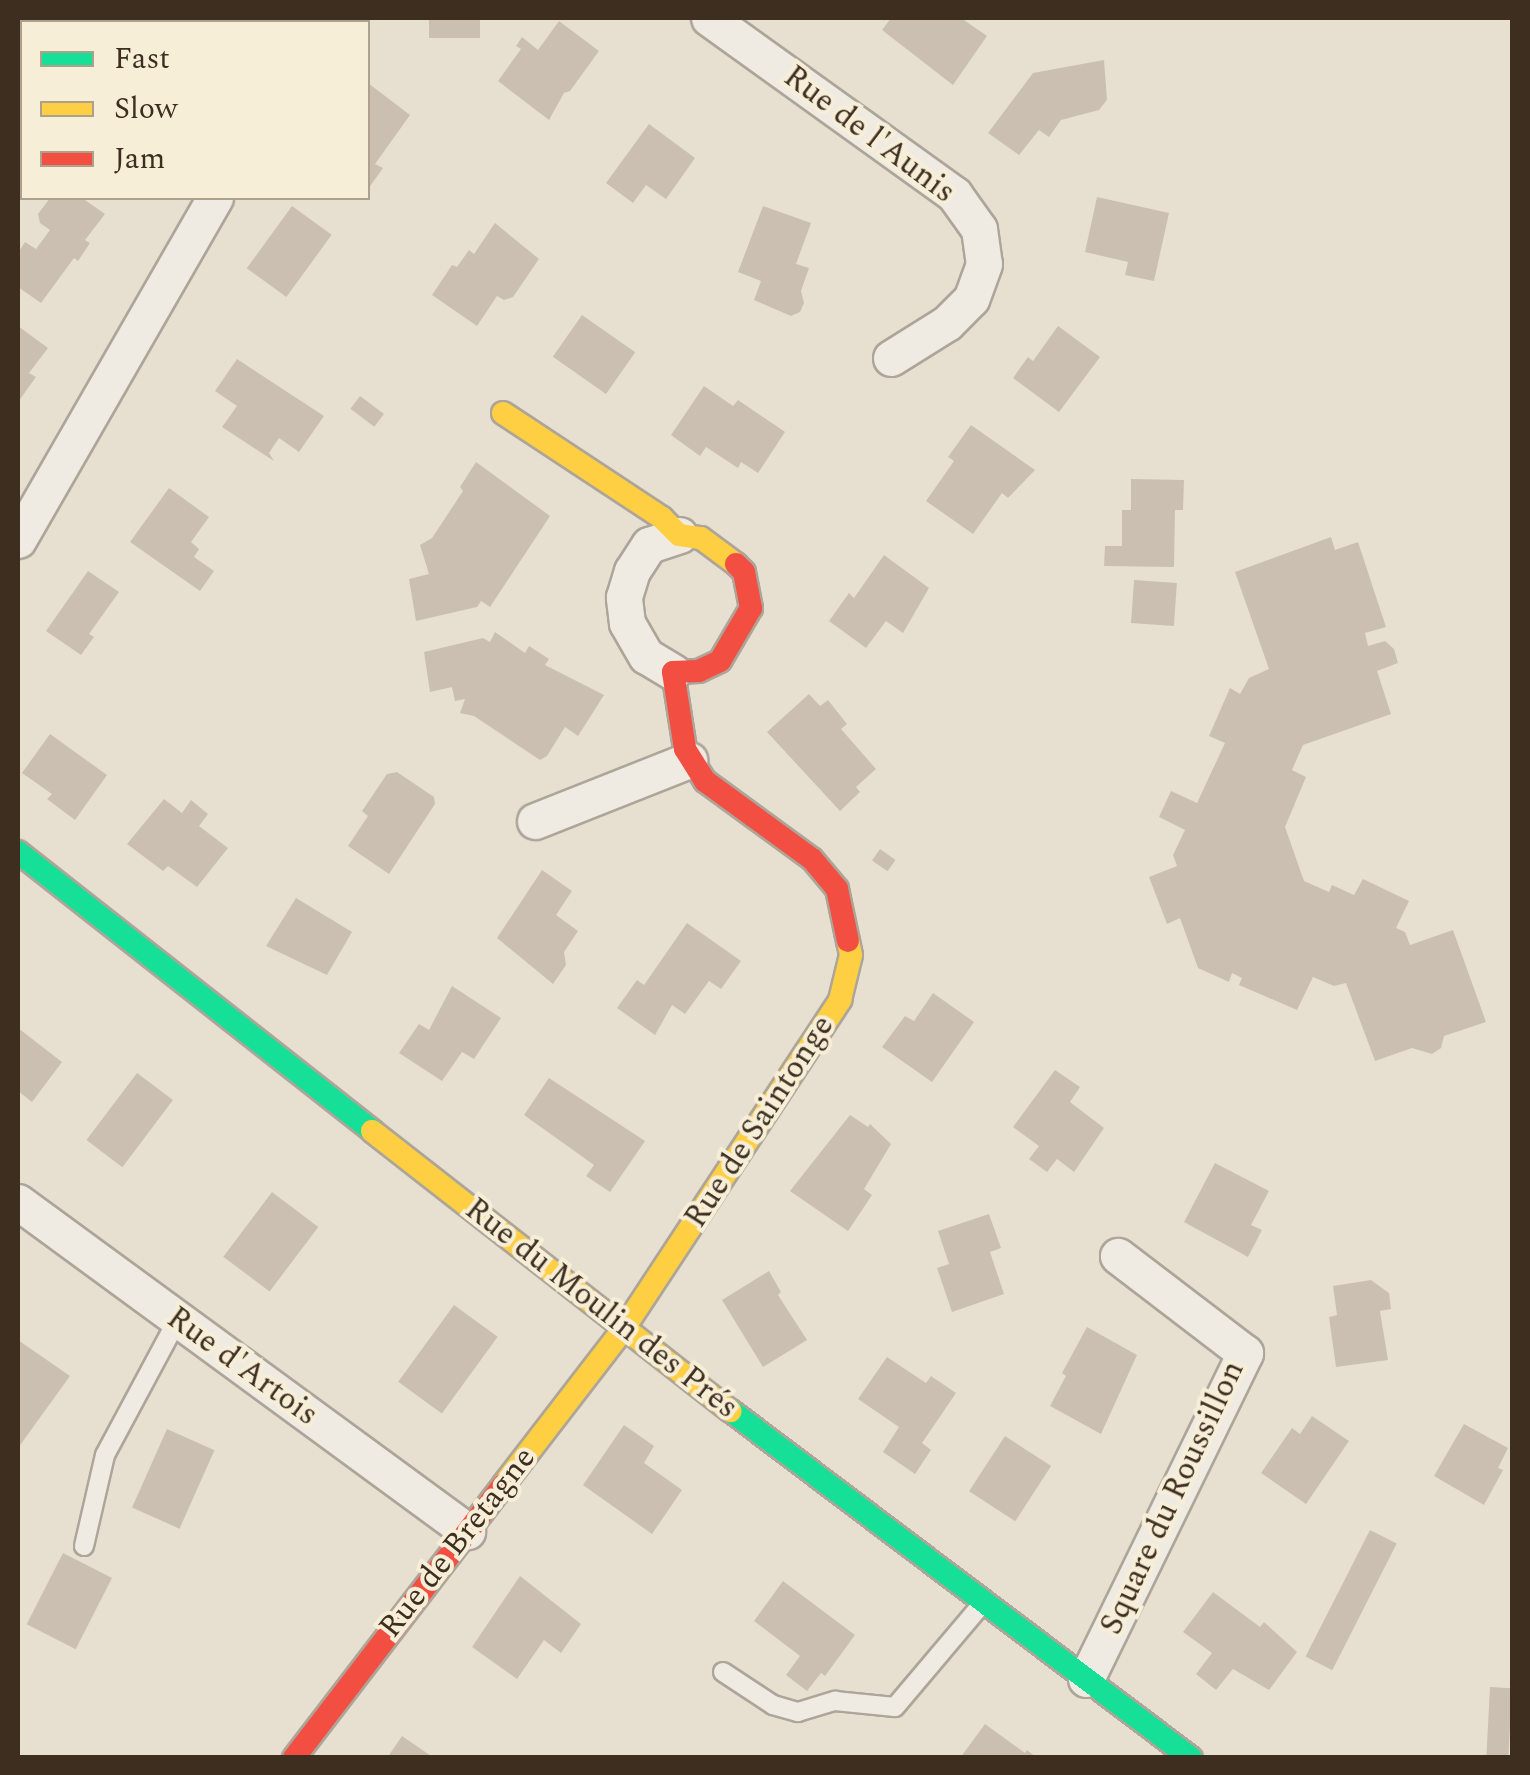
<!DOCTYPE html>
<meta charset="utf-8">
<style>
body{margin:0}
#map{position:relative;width:1530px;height:1775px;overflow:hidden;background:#e7e0d1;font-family:Spectral,serif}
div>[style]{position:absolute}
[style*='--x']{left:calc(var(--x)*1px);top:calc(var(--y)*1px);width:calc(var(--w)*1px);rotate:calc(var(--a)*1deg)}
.building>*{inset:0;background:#cbbfb2;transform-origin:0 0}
.roads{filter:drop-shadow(2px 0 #ada599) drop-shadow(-2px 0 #ada599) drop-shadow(0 2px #ada599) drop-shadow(0 -2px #ada599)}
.lane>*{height:18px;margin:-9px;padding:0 9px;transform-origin:9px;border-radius:9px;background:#efebe3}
.street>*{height:35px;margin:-17.5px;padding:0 17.5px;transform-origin:17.5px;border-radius:17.5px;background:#efebe3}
.fast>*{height:22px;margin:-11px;padding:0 11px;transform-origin:11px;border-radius:11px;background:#16e098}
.slow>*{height:22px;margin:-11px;padding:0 11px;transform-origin:11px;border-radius:11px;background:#ffcf43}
.jam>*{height:22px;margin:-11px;padding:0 11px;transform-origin:11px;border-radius:11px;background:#f24e42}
span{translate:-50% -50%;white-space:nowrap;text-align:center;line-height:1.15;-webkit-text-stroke:8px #f7eed8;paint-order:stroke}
.street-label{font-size:32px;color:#3d2e20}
.frame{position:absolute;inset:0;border:20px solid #3d2e20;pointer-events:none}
.legend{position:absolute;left:20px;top:20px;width:350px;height:180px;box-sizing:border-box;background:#f7eed8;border:2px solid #ada18e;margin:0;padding:12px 18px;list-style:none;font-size:30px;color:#3d2e20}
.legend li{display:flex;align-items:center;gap:20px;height:50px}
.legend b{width:50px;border:2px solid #ada18e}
</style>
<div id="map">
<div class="building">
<div style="left:429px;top:18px;width:51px;height:20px"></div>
<div style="clip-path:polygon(891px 18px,961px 18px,987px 36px,953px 85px,882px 30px)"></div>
<div style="clip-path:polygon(559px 21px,599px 51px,570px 91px,564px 93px,549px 120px,498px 81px,521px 49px,516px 46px,522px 37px,538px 50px)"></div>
<div style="clip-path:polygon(1104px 60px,1107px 100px,1099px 110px,1061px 120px,1049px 137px,1039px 130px,1019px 155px,988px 133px,1033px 73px)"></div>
<div style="clip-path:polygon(368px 83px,410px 115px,375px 164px,383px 168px,368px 189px)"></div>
<div style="clip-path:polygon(649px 124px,695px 158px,666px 199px,646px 185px,633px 203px,606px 183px)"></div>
<div style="clip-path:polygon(1097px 197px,1169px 213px,1154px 281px,1125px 275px,1128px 262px,1085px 252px)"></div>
<div style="clip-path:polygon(50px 198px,82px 198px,105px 214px,85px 240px,90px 243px,78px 261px,74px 258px,41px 303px,18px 287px,18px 253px,25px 242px,36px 249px,50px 230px,40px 223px,38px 214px)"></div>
<div style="left:292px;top:206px;width:49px;height:77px;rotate:36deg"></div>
<div style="clip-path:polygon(763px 206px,811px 223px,796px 264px,809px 268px,801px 291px,804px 303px,800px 312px,791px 316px,754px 300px,761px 281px,738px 272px)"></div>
<div style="clip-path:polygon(495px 223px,539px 259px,513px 297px,504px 300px,497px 296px,477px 326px,432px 295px,452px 265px,457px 267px,469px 250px,474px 254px)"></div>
<div style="left:582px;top:315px;width:65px;height:51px;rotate:35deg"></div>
<div style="clip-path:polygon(18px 326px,48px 348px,29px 373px,36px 377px,18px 402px)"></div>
<div style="clip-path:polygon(1058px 326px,1100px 357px,1059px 412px,1013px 378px,1028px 357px,1033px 361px)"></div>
<div style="clip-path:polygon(237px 359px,324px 416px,299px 452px,279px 438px,269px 453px,274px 461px,222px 427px,237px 406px,215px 391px)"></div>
<div style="clip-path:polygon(704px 386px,733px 406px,738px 400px,785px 432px,758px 473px,741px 462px,738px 468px,706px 447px,700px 456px,671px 435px)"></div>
<div style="left:360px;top:396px;width:30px;height:16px;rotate:37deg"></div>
<div style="clip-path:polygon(971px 425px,1035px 470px,1008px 498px,1002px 493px,973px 534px,926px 501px,954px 461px,948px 457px)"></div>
<div style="clip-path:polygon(476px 462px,550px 516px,490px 607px,481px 601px,477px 607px,416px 621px,409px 579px,429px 574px,420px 545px,432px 538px,463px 491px,460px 487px)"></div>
<div style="clip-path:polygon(1131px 479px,1184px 480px,1183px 510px,1175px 510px,1174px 567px,1104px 566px,1105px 546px,1122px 546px,1122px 510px,1131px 510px)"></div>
<div style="clip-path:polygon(169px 488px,209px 517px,191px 542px,199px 549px,194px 557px,214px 571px,200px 591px,130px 542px)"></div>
<div style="clip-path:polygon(1331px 537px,1335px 550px,1358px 542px,1386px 627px,1365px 633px,1368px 646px,1385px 641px,1394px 649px,1398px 663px,1377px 671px,1391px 714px,1303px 745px,1292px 770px,1306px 777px,1285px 827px,1304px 881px,1329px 892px,1332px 885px,1354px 895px,1363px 879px,1409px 901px,1396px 928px,1405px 932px,1410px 945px,1453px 930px,1486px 1022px,1444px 1036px,1441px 1048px,1432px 1054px,1412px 1048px,1375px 1061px,1346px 983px,1334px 986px,1313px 977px,1297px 1010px,1239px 985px,1242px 978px,1232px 973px,1229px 982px,1198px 968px,1180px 918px,1167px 924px,1149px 877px,1177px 866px,1173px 855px,1185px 830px,1159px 817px,1171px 791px,1197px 803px,1225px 743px,1209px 736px,1230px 688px,1240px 694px,1249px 678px,1269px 669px,1235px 572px)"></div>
<div style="clip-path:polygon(884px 555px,929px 588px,903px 633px,886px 621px,866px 648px,829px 621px,849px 593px,854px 598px)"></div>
<div style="clip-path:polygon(88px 571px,119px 592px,89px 634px,94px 637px,81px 655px,46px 631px)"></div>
<div style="left:1134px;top:580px;width:43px;height:43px;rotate:4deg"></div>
<div style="clip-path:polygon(495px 632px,525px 653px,529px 646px,549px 659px,545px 665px,604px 695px,578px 736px,565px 727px,547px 756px,540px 760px,474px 716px,460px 713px,465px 699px,455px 701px,452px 687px,430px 692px,424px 652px,483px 638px,490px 642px)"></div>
<div style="clip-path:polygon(809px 694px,820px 706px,828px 700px,847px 724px,841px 729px,876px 769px,856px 787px,860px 792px,840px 811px,767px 732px)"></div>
<div style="clip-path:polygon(50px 734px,107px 775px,75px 820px,47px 799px,52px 794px,22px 773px)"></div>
<div style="clip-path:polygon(397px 772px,434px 797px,435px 804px,389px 874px,348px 846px,368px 816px,362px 811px,387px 774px)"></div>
<div style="clip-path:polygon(164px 799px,182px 813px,191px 800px,208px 814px,199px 826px,228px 848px,197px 887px,168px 866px,163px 871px,127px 844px)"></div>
<div style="left:880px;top:849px;width:19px;height:14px;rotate:35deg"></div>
<div style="clip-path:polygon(542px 870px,572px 891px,556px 915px,578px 931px,564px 952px,566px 965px,553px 984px,497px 938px)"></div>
<div style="clip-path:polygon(296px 898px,352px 932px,327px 975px,266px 946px)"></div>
<div style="clip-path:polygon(687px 923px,741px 961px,721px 989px,709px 981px,685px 1014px,672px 1005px,655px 1035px,617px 1008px,637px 980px,644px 985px)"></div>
<div style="clip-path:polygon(452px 986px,501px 1018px,474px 1059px,462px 1052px,442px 1081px,399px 1053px,419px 1024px,429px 1030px)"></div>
<div style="clip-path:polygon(933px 993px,974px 1022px,932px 1082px,882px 1047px,905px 1016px,914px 1021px)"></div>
<div style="clip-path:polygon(18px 1028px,62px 1062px,32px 1102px,18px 1091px)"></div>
<div style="clip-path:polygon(1055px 1070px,1080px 1087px,1070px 1102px,1104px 1128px,1074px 1172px,1057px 1159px,1047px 1172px,1029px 1159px,1039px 1146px,1013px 1127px)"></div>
<div style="left:137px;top:1073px;width:45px;height:84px;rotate:37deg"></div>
<div style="clip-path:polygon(549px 1078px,645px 1141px,610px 1192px,586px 1176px,594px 1165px,524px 1115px)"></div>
<div style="clip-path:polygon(850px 1115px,868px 1127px,870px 1124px,891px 1144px,864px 1189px,872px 1195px,848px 1231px,790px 1191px)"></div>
<div style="clip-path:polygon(1215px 1163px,1269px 1191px,1251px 1225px,1262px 1230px,1248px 1257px,1184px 1222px)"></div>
<div style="left:272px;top:1192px;width:58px;height:81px;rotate:37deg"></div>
<div style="clip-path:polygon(989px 1214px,1001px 1248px,990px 1252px,1004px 1294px,952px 1312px,937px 1268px,949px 1264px,938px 1231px)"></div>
<div style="clip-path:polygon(769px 1271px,781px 1292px,778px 1295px,807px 1340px,763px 1367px,722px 1300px)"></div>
<div style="clip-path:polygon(1371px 1280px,1389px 1293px,1391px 1309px,1380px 1311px,1388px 1360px,1336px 1367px,1329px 1317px,1337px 1315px,1333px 1286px)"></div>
<div style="left:454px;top:1305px;width:54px;height:95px;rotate:36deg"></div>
<div style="clip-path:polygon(1087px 1327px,1137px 1355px,1101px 1434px,1050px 1406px,1066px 1376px,1062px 1373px)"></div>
<div style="clip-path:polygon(18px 1340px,70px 1376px,18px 1448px)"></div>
<div style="clip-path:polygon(887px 1357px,926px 1383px,931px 1376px,956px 1393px,922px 1443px,931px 1450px,915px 1474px,883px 1452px,899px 1427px,858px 1399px)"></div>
<div style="clip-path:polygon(1312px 1416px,1349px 1441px,1306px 1504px,1261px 1473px,1292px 1428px,1300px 1434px)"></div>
<div style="clip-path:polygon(1464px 1424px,1508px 1448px,1498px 1468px,1503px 1470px,1484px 1505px,1434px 1476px)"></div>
<div style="clip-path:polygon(624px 1425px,654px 1446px,644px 1463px,682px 1490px,652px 1534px,583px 1485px)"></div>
<div style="left:167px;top:1429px;width:52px;height:86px;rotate:24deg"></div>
<div style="left:1005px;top:1436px;width:55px;height:66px;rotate:33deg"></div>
<div style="left:1370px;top:1530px;width:30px;height:142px;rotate:27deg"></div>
<div style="left:63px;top:1553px;width:55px;height:80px;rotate:27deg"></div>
<div style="clip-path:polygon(520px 1576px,581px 1624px,561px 1653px,544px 1640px,517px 1679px,472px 1647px)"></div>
<div style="clip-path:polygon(783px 1581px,855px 1635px,825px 1676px,821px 1673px,807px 1691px,786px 1675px,800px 1656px,754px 1621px)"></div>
<div style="clip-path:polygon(1213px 1592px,1260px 1627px,1264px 1622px,1297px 1652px,1269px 1690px,1233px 1669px,1216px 1690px,1196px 1674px,1212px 1653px,1183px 1632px)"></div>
<div style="left:1490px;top:1687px;width:22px;height:68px;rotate:3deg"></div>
<div style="clip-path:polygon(985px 1724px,1025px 1753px,1027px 1750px,1037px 1758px,960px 1758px)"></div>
<div style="clip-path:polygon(402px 1736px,434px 1758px,387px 1758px)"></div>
</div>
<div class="roads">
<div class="lane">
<div style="--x:84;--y:1546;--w:93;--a:-77"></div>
<div style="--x:105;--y:1455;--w:154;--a:-61.8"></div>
<div style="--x:723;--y:1672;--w:60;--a:33.4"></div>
<div style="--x:773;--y:1705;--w:26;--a:16"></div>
<div style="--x:798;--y:1712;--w:39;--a:-17"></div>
<div style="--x:835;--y:1701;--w:60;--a:5.7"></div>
<div style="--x:895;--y:1707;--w:135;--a:-49.8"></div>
</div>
<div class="street">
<div style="--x:709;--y:18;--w:302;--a:35.7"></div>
<div style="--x:954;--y:194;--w:43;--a:54.5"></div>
<div style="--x:979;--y:229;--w:35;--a:82"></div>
<div style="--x:984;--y:264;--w:37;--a:110"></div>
<div style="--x:971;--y:299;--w:34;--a:135"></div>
<div style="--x:947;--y:323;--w:66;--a:148"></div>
<div style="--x:317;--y:22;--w:4;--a:-63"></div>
<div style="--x:18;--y:540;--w:395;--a:-60.1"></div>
<div style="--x:673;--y:672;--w:31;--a:-149"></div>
<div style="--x:646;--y:656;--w:38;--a:-120"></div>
<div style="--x:627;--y:623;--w:26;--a:-97"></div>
<div style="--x:624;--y:597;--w:27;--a:-73"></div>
<div style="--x:632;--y:571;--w:31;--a:-57"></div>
<div style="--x:649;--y:545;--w:32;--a:-18"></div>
<div style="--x:535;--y:821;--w:166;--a:-21.6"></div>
<div style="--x:18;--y:1202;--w:557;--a:36.23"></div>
<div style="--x:1086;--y:1679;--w:363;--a:-64"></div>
<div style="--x:1245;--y:1353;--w:160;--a:-142.6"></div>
</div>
<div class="fast">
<div style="--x:18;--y:852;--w:451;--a:38.2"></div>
<div style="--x:731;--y:1411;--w:576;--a:37.03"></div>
</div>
<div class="slow">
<div style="--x:503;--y:413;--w:191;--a:33.4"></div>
<div style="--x:662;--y:518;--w:24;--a:45"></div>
<div style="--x:679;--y:535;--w:22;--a:8"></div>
<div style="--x:701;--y:538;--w:44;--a:36.6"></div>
<div style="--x:372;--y:1131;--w:455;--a:38"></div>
<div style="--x:504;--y:1484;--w:197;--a:-52.4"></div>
<div style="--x:624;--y:1328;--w:393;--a:-56.6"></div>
<div style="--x:840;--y:1000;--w:46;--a:-76.3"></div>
<div style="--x:851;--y:955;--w:14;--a:-102"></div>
</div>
<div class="jam">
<div style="--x:736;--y:564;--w:11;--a:45"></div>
<div style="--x:744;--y:572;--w:37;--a:79"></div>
<div style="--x:751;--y:608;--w:61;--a:120.3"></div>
<div style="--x:720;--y:661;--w:23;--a:155"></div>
<div style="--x:699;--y:671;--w:26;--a:178"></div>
<div style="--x:673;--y:672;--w:78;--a:81.1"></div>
<div style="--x:685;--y:749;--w:38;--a:58"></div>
<div style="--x:705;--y:781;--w:132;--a:36.1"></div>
<div style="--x:812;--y:859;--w:39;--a:50"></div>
<div style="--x:837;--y:889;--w:53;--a:78.1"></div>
<div style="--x:294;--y:1758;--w:345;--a:-52.5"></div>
</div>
</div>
<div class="street-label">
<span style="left:869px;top:135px;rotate:37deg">Rue de l'Aunis</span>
<span style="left:760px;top:1122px;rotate:-57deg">Rue de Saintonge</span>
<span style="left:601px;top:1309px;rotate:38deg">Rue du Moulin des Prés</span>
<span style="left:242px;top:1367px;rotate:36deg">Rue d'Artois</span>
<span style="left:1173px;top:1498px;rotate:-65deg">Square du Roussillon</span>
<span style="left:458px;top:1543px;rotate:-52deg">Rue de Bretagne</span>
</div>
<div class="frame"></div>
<ul class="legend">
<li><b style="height:12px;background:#16e098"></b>Fast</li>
<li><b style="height:12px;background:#ffcf43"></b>Slow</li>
<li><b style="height:12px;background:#f24e42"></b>Jam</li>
</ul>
</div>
